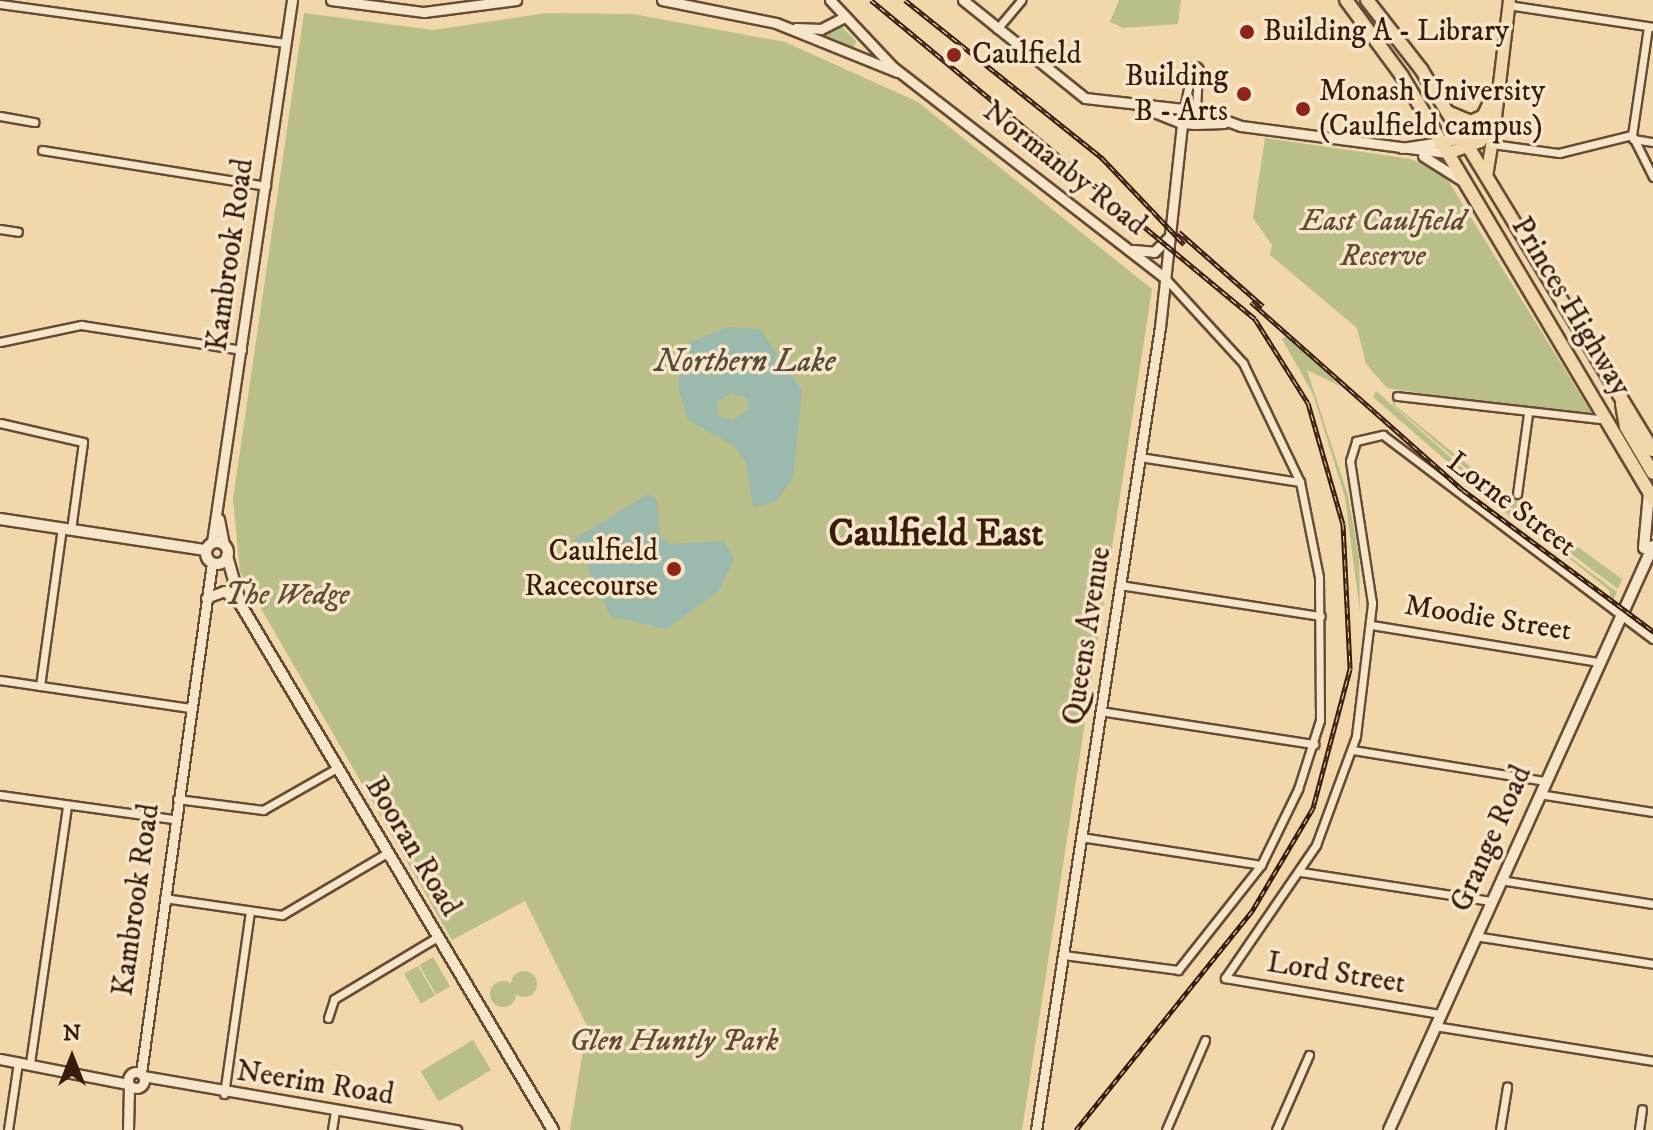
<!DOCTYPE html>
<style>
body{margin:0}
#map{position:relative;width:1653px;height:1130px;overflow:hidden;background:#f1d7aa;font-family:"IM FELL DW Pica",serif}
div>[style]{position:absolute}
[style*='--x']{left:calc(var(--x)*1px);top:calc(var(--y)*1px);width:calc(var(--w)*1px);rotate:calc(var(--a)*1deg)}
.green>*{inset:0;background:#babe88;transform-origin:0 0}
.round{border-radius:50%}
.water>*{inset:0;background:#9bb9ac}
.roads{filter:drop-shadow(2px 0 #674b35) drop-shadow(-2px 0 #674b35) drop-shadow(0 2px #674b35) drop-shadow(0 -2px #674b35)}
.minor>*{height:7px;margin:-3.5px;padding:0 3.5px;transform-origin:3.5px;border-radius:3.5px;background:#f6e5c8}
.minor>.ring{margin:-3.5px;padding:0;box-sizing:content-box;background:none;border:7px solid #f6e5c8;border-radius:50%}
.tertiary>*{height:9px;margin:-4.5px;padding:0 4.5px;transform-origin:4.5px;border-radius:4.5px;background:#f6e5c8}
.tertiary>.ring{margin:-4.5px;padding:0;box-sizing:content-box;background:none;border:9px solid #f6e5c8;border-radius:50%}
.secondary>*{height:10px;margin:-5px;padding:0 5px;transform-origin:5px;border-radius:5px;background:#f6e5c8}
.secondary>.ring{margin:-5px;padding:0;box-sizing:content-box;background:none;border:10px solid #f6e5c8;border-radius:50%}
.primary>*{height:11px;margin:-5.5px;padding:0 5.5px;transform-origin:5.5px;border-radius:5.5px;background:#f1d7aa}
.trunk>*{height:12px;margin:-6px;padding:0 6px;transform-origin:6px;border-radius:6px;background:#f1d7aa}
.rail>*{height:5px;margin-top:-2.5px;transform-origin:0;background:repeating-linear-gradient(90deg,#f6e5c8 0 6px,#391c0e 0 12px);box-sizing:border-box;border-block:2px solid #391c0e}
.dots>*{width:22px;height:22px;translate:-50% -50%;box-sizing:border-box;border:4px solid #f6e5c8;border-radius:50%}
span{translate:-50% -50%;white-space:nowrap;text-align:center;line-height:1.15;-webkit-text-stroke:7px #f6e5c8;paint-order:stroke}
.poi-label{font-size:30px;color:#391c0e}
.left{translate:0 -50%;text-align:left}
.right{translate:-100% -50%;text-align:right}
.street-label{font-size:30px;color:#391c0e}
.park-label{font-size:30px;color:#604d33;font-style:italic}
.water-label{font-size:32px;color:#564b3d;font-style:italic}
.district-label{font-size:38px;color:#391c0e;font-weight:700}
.north{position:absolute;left:32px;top:1018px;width:80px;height:80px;-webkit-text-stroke:6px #f6e5c8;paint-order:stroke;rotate:0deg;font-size:22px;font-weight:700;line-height:32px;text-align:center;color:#391c0e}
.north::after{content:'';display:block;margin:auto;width:28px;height:36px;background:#391c0e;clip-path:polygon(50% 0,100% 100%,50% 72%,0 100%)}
</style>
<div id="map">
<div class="green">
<div style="clip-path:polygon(1119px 0,1181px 0,1178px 24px,1123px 28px,1110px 22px)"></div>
<div style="clip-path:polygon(304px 13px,433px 30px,547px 13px,633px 14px,785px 42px,918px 102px,1152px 289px,1022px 1130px,570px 1130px,587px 1026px,525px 901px,452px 940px,240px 572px,233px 499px)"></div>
<div style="clip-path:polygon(842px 27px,856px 41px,853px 50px,816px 36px)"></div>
<div style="clip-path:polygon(1265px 138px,1411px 159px,1444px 174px,1596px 420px,1387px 388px,1366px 364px,1357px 328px,1270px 255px,1272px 245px,1253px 218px)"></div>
<div style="clip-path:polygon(1287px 336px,1340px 386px,1307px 370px,1348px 496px,1359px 557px,1360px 612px,1345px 497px,1313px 394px,1282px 339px)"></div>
<div style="clip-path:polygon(1376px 391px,1520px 519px,1519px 524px,1373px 397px)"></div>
<div style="clip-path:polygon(1392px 394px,1396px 406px,1463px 461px,1508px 496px,1523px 499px,1520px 515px,1393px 405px)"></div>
<div style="clip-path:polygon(1524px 508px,1622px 579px,1618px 589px,1522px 517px)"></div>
<div style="clip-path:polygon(1522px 521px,1617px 592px,1612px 602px,1609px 590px)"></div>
<div style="left:433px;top:957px;width:34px;height:16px;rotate:60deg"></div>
<div style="left:418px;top:966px;width:34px;height:16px;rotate:60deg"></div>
<div class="round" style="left:511px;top:971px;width:26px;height:26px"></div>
<div class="round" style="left:490px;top:981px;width:26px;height:26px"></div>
<div style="left:473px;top:1040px;width:35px;height:61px;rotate:59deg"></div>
</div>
<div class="water">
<div style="clip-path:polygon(evenodd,728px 327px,760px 329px,802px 390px,793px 478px,777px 501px,753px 507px,746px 462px,734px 446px,688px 420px,679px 391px,679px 363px,689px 343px,728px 327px,731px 393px,747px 398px,749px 409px,733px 420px,719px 416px,717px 402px,731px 393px)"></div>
<div style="clip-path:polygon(648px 494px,657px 499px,660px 536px,669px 544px,724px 541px,734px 559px,719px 591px,666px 629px,610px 616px,575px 539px)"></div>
</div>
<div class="roads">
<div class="minor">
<div style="--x:0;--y:4;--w:288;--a:7.8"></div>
<div style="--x:1508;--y:5;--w:147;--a:8.6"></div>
<div style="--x:1648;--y:27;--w:109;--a:98.4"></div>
<div style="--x:1632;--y:135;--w:47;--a:63.4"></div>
<div style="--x:997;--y:29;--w:38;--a:-50"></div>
<div class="ring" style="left:1190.5px;top:66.5px;width:2px;height:2px"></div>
<div style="--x:1184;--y:109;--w:37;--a:-79"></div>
<div style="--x:1196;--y:110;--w:36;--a:-87"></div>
<div style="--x:0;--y:116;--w:35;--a:10"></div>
<div style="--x:1633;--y:139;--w:20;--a:9"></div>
<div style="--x:1492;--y:144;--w:68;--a:7.7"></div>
<div style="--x:1559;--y:153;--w:75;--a:-13.9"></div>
<div style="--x:42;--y:150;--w:227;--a:9.1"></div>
<div style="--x:0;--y:229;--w:18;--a:9"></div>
<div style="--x:0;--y:342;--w:83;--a:-11.9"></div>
<div style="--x:81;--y:325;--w:163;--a:8.8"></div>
<div style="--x:1397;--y:396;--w:212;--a:6.5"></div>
<div style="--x:0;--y:423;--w:85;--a:12.9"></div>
<div style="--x:83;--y:442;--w:89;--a:97.8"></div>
<div style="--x:1140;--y:457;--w:162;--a:8.9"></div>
<div style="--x:1517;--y:494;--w:81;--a:-82.2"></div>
<div style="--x:1120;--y:585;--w:203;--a:8.8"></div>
<div style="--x:1372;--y:625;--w:228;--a:9.3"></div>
<div style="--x:0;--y:680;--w:192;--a:8.4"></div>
<div style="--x:40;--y:686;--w:160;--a:-82.1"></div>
<div style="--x:1100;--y:711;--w:217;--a:8.8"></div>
<div style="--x:1353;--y:750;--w:193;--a:9.2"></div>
<div style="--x:1539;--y:794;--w:115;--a:9"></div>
<div style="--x:0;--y:795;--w:176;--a:7.9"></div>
<div style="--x:177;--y:799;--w:87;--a:7.3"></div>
<div style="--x:263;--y:810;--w:85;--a:-29.6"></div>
<div style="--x:1081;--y:837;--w:182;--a:8.8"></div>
<div style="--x:1301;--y:872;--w:192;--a:8.7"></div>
<div style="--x:1500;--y:880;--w:155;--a:8.9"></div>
<div style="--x:164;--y:898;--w:119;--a:8.2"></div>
<div style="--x:282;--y:915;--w:122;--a:-30.6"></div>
<div style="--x:1475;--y:936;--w:180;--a:8.9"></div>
<div style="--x:1063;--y:955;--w:116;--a:7.4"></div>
<div style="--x:1178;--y:970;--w:134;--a:-51.7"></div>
<div style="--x:1261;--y:865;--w:85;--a:-64"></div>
<div style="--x:1298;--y:789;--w:72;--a:-72.3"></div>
<div style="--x:1320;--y:720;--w:143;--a:-90.4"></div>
<div style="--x:1319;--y:577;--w:97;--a:-101.3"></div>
<div style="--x:1300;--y:482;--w:132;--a:-115.6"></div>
<div style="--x:1243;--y:363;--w:115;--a:-132.5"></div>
<div style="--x:1440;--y:1014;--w:218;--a:-170.5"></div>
<div style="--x:1225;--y:978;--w:161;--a:-55.6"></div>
<div style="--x:1316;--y:845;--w:116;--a:-69.8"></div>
<div style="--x:1356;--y:736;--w:134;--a:-83.1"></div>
<div style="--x:1372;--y:603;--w:144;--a:-98.8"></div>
<div style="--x:1350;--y:461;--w:21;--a:-73"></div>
<div style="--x:1356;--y:441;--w:28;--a:-13"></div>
<div style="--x:1383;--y:435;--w:338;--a:37.1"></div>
<div style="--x:328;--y:1018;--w:20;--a:-72"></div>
<div style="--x:334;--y:999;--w:120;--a:-31"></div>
<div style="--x:1435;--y:1026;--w:221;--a:9.1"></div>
<div style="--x:30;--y:1063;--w:261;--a:-81.8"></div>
<div style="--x:224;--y:1094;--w:185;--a:-81.9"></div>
<div style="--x:8;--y:1130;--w:69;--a:-81.6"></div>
<div style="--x:332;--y:1130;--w:19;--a:-81"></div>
<div style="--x:1166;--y:1130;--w:98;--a:-66.6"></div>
<div style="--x:1276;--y:1130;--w:82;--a:-66.3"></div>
<div style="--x:1500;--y:1130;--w:44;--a:-80.8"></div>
<div style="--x:1639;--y:1130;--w:21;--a:-82"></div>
</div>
<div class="tertiary">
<div style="--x:331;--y:0;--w:94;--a:7.4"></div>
<div style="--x:424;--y:12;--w:93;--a:-7.4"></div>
<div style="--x:662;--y:0;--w:116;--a:11.4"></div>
<div style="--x:776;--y:23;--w:131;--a:22"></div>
<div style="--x:830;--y:0;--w:92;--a:46.8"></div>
<div style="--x:893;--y:67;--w:344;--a:37.8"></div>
<div style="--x:963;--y:0;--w:156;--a:38.8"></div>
<div style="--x:1085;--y:98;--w:99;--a:6.4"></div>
<div style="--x:796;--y:28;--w:25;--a:2"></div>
<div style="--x:821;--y:29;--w:27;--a:-27"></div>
<div style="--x:1196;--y:111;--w:13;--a:94"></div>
<div style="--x:1195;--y:124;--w:13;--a:-176"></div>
<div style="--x:1182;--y:123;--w:11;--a:-95"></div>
<div style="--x:1181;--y:112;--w:11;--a:-22"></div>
<div style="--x:1191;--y:108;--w:53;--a:19.8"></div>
<div style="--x:1241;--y:126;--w:208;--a:7.5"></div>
<div style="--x:1154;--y:112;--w:29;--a:22"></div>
<div style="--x:1195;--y:124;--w:29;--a:-2"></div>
<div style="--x:1402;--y:148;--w:39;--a:-9"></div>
<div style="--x:1423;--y:156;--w:45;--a:32.3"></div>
<div style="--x:1133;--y:250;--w:21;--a:5"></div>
<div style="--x:1154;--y:252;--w:20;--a:-45"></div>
<div style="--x:219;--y:519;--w:25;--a:79"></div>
<div style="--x:212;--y:542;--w:548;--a:-81.6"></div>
<div style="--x:206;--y:598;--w:19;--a:-21"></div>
<div style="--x:224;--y:591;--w:22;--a:39"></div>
<div style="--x:0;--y:1059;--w:130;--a:11.1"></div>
<div class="ring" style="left:128px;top:1072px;width:7px;height:7px"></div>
<div style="--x:141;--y:1073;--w:515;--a:-82.07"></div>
<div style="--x:143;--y:1076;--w:318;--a:9.8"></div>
<div style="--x:128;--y:1130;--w:44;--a:-88.7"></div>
<div style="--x:1036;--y:1130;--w:813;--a:-81.22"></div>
<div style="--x:1160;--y:327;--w:205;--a:-83.8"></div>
</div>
<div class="secondary">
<div style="--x:0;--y:519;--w:208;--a:8.6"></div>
<div class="ring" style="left:206px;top:542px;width:12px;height:12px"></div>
<div style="--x:1644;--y:548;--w:55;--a:-84.8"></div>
<div style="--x:227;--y:556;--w:51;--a:74.1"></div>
<div style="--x:241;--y:605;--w:611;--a:59.28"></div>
<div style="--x:1389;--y:1130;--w:641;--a:-65.67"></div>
</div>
<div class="primary">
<div style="--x:1447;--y:111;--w:25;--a:23"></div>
<div style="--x:1470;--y:121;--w:17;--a:-24"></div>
<div style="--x:1441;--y:142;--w:33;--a:-14"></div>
<div style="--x:1473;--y:134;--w:49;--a:-63.4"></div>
<div style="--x:1447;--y:153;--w:35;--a:-20"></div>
<div style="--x:1480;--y:141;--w:28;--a:-58"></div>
<div style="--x:1495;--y:117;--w:118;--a:-83.2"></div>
<div style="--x:1486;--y:176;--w:56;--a:-80.7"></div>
</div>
<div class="trunk">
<div style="--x:1346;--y:0;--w:94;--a:53.6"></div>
<div style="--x:1402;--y:76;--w:492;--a:59.3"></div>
<div style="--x:1367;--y:0;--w:88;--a:52"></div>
<div style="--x:1421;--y:69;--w:446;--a:58.7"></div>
<div style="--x:1622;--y:404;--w:23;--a:80"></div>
<div style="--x:1626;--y:427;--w:53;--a:59.6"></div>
</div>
</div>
<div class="rail">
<div style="--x:871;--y:0;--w:499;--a:39.7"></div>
<div style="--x:1255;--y:319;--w:99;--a:57.8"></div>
<div style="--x:1308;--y:403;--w:126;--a:73.9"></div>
<div style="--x:1343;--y:524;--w:145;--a:87.2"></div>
<div style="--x:1350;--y:669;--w:144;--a:104.9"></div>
<div style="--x:1313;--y:808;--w:120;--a:120.6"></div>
<div style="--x:1252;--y:911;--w:281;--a:128.8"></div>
<div style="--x:905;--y:0;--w:253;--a:38.7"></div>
<div style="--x:1102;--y:158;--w:119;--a:46.4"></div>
<div style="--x:1179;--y:232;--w:112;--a:41.4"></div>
<div style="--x:1251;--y:302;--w:283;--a:41.6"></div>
<div style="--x:1463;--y:490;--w:237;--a:36.6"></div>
</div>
<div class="dots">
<div style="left:1247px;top:32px;background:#8f2418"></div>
<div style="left:954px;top:55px;background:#8f2418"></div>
<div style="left:1244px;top:94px;background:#8f2418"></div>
<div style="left:1303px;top:109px;background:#8f2418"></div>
<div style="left:674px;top:569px;background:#8f2418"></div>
</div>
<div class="poi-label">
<span class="left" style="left:1263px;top:32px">Building A - Library</span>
<span class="left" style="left:972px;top:55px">Caulfield</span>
<span class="right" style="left:1228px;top:94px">Building<br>B - Arts</span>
<span class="left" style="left:1319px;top:109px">Monash University<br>(Caulfield campus)</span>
<span class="right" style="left:658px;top:569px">Caulfield<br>Racecourse</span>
</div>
<div class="street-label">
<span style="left:1064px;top:169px;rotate:38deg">Normanby Road</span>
<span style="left:231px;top:255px;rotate:-82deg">Kambrook Road</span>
<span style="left:1570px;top:307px;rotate:59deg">Princes Highway</span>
<span style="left:1511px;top:505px;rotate:37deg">Lorne Street</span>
<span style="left:1488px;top:619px;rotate:9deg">Moodie Street</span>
<span style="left:1088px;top:636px;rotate:-81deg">Queens Avenue</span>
<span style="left:1492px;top:839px;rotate:-66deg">Grange Road</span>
<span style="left:412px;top:847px;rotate:59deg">Booran Road</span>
<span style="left:137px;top:900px;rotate:-82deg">Kambrook Road</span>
<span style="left:1336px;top:974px;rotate:9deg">Lord Street</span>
<span style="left:315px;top:1084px;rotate:9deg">Neerim Road</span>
</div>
<div class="park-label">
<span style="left:1383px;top:239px">East Caulfield<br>Reserve</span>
<span style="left:287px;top:596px">The Wedge</span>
<span style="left:674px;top:1042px">Glen Huntly Park</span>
</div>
<div class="water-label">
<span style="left:745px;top:362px">Northern Lake</span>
</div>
<div class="district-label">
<span style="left:936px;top:535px">Caulfield East</span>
</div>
<div class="north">N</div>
</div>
